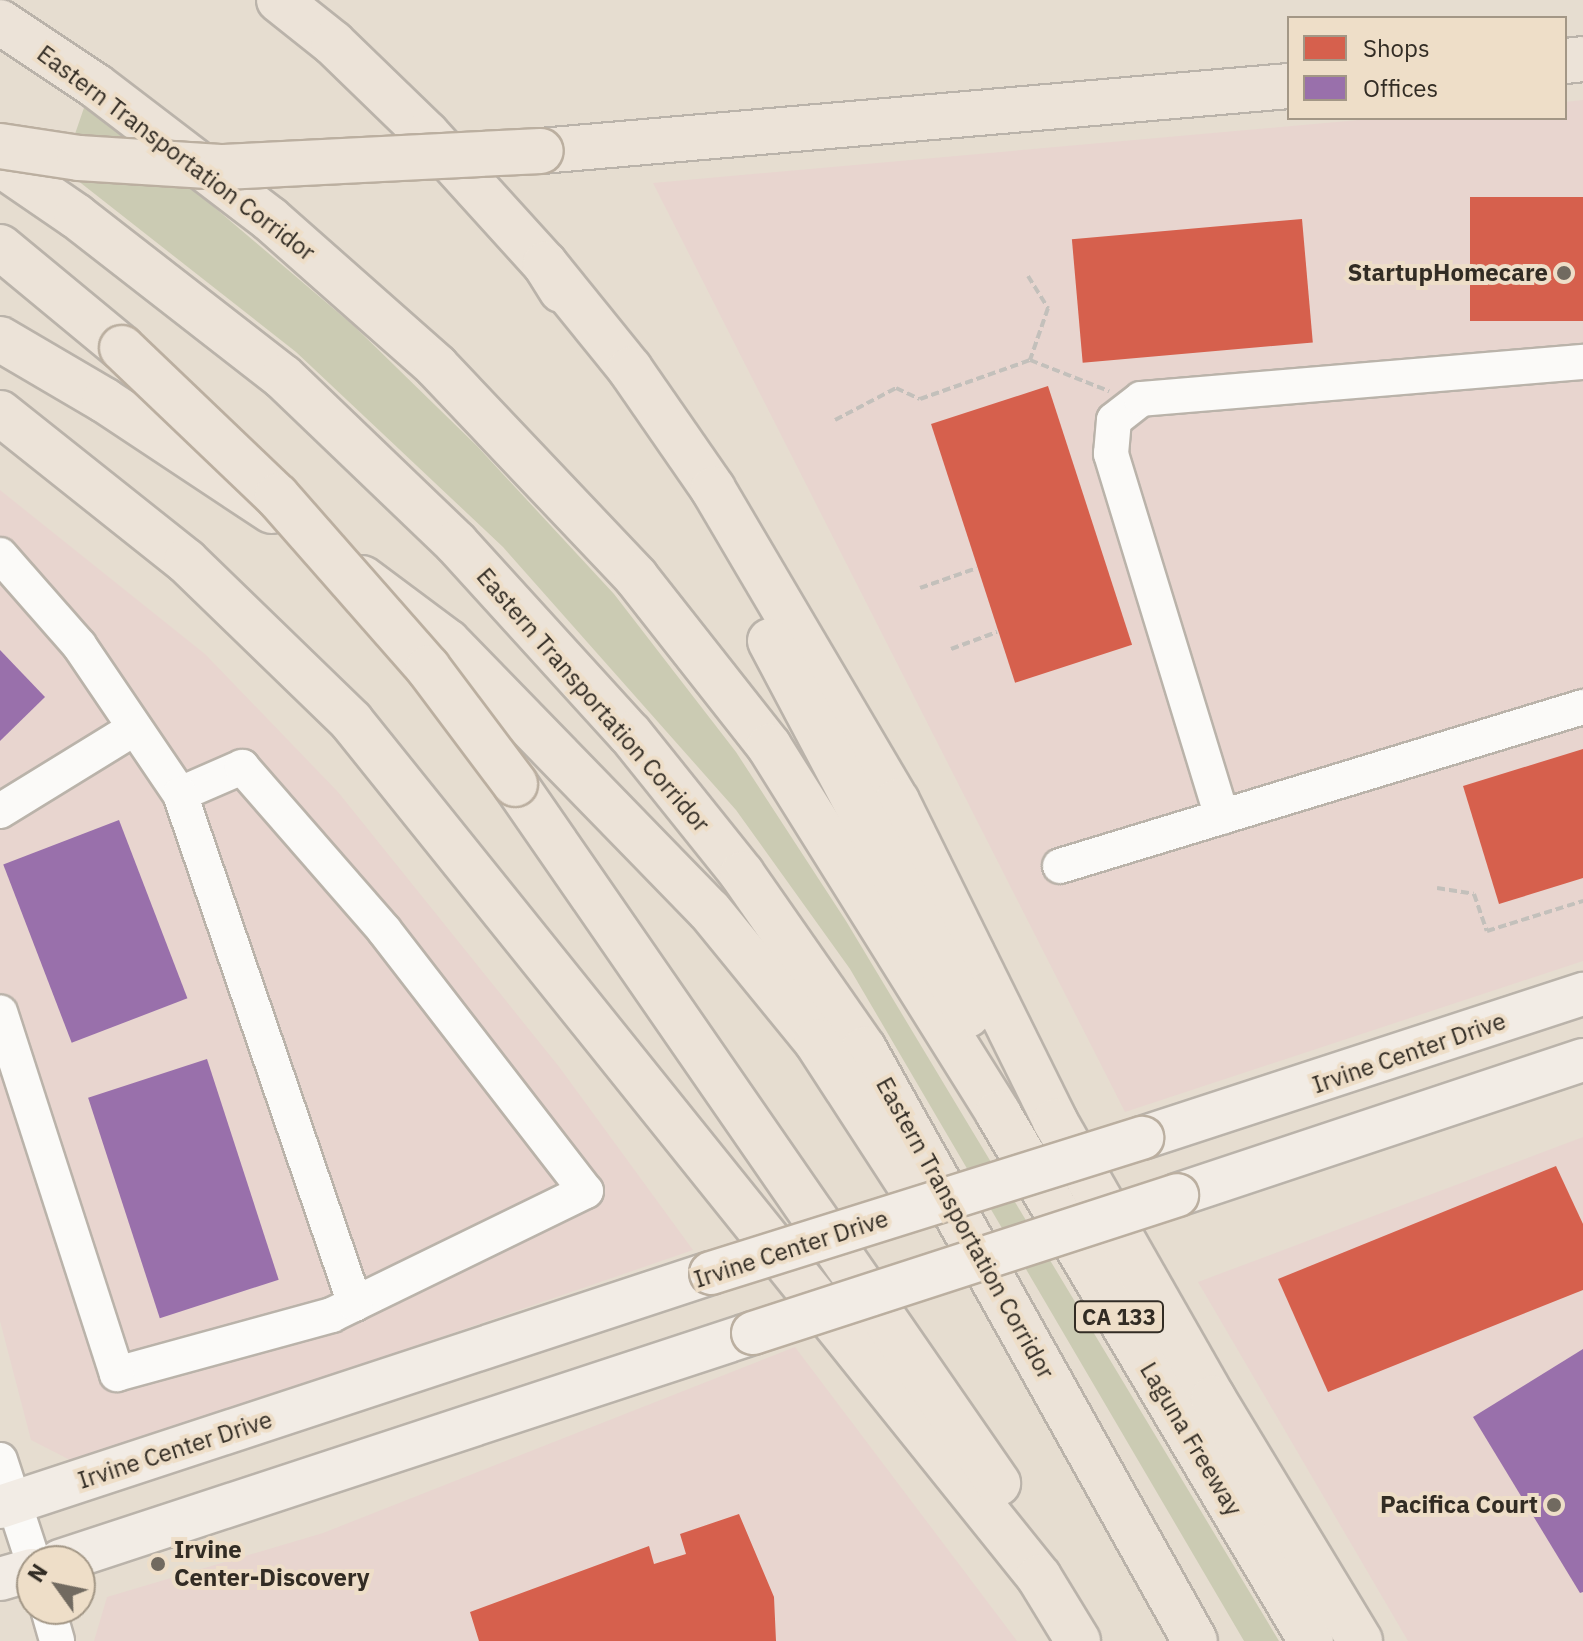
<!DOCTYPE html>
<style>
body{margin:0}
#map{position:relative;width:1583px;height:1641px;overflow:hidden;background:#e6ddd0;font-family:"IBM Plex Sans",sans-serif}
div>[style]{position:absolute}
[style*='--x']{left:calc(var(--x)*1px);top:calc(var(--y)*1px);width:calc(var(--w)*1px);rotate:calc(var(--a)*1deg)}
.commercial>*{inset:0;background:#e8d5cf}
.green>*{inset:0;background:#cbcbb3}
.shops>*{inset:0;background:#d6604d;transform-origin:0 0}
.offices>*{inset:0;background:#9970ab;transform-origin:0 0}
.path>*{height:4px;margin-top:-2px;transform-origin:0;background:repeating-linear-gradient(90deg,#c3c0bb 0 8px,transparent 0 12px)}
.roads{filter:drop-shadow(2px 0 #bab3aa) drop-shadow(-2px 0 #bab3aa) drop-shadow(0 2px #bab3aa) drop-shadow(0 -2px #bab3aa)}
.minor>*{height:34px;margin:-17px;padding:0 17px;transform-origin:17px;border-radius:17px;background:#fbfaf8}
.major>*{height:42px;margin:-21px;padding:0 21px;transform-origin:21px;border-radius:21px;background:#f2ece5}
.highway>*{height:44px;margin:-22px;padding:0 22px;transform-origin:22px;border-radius:22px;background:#ece3d8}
.bridges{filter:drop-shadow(2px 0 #bbafa0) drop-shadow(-2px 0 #bbafa0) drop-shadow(0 2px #bbafa0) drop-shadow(0 -2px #bbafa0)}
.major-bridge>*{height:42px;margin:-21px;padding:0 21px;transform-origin:21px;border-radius:21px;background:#f2ece5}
.highway-bridge>*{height:44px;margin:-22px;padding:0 22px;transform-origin:22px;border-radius:22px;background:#ece3d8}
.dots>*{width:22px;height:22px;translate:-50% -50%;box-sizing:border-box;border:4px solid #eedec8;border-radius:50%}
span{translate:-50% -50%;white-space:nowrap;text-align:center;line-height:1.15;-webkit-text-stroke:8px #eedec8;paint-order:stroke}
.shield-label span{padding:2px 6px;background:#eedec8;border:2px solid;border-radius:6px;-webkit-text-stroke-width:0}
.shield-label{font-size:22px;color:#322c24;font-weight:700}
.street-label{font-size:24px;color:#322c24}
.poi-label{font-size:24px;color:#322c24;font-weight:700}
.right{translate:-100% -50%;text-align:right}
.left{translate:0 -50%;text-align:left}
.legend{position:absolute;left:1287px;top:16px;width:280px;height:104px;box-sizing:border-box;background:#eedec8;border:2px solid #a39786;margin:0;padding:10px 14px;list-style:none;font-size:24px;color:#322c24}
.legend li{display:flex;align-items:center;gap:16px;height:40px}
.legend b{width:40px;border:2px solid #a39786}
.north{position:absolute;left:16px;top:1545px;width:80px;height:80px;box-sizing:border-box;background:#eedec8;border:2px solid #a39786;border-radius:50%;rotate:303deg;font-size:22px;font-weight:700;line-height:32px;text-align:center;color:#322c24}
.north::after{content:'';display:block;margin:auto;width:28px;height:36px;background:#716a60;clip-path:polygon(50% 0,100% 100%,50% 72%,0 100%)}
</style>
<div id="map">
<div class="commercial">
<div style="clip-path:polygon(1583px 100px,1583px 961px,1125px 1112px,653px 183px,1381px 118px,1565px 118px,1565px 102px)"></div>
<div style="clip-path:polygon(0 490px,205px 654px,338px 792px,560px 1068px,693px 1250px,76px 1463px,31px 1440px,0 1321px)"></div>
<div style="clip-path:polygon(1583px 1137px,1583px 1641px,1408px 1641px,1198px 1282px)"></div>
<div style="clip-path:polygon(795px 1347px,1017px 1641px,94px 1641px,107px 1597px,323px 1533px)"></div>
</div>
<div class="green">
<div style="clip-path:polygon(87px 99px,354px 326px,477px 446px,614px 594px,736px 752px,846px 921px,1279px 1641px,1244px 1641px,850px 969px,736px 810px,503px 547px,296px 352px,63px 169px)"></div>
</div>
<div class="shops">
<div style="left:1583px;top:197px;width:124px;height:113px;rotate:90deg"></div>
<div style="left:1302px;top:219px;width:124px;height:231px;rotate:85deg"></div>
<div style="left:1048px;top:386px;width:272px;height:123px;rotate:72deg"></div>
<div style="clip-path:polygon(1583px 749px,1583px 878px,1499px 904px,1463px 786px)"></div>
<div style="clip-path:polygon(1556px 1166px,1583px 1224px,1583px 1290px,1328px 1392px,1278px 1279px)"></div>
<div style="clip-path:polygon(739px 1514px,774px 1597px,776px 1641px,479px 1641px,470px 1612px,649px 1546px,654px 1564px,686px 1554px,680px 1534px)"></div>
</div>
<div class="offices">
<div style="clip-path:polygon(0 650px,45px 697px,0 741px)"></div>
<div style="left:119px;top:820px;width:191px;height:124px;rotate:69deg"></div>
<div style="left:207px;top:1059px;width:232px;height:125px;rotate:72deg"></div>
<div style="clip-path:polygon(1583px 1349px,1583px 1592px,1580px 1593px,1473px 1417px)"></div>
</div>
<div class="path">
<div style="--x:1028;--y:276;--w:38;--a:58"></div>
<div style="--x:1048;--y:308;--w:55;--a:109.1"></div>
<div style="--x:1030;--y:360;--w:85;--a:21.4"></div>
<div style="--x:835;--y:420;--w:69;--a:-27.7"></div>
<div style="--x:896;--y:388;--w:26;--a:25"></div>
<div style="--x:920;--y:399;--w:117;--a:-19.5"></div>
<div style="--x:920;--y:588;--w:60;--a:-19.3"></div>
<div style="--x:951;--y:649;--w:49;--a:-20.3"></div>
<div style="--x:1437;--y:888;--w:37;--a:9"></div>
<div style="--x:1474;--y:894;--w:39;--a:71"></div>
<div style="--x:1487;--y:931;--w:101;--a:-17.4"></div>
</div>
<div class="roads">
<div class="minor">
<div style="--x:0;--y:555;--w:120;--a:48.7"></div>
<div style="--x:79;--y:645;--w:180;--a:55.9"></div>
<div style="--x:180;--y:794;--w:68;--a:-23.5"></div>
<div style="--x:242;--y:767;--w:216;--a:48.9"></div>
<div style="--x:384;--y:930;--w:330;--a:52.3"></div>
<div style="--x:586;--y:1191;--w:283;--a:154"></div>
<div style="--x:332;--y:1315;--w:223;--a:164.7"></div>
<div style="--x:117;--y:1374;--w:380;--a:-107.9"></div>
<div style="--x:180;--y:794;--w:539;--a:71.06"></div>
<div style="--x:0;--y:811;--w:158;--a:-31.6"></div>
<div style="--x:1222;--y:817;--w:380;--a:-107"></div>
<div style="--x:1111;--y:454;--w:34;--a:-85"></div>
<div style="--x:1114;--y:420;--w:34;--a:-38"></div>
<div style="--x:1141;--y:399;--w:444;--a:-4.8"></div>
<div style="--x:1060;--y:866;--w:547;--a:-16.91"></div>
<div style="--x:0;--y:1460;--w:106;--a:71.9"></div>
<div style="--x:48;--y:1609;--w:33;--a:74"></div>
</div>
<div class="major">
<div style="--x:1142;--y:1138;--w:464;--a:-18.1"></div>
<div style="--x:1177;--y:1195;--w:428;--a:-18.4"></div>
<div style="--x:0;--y:1507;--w:749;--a:-18.22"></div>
<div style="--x:60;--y:1561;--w:730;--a:-18.21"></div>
<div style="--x:0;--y:1579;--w:33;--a:-16"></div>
</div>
<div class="highway">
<div style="--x:279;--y:0;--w:69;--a:38.5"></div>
<div style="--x:333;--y:43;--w:131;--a:44.1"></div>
<div style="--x:427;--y:134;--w:176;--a:47.8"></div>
<div style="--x:545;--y:264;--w:31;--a:58"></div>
<div style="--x:0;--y:22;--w:115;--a:33.7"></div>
<div style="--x:96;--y:86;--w:219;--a:37.4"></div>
<div style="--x:270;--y:219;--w:222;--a:41.5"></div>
<div style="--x:436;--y:366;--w:291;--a:46.5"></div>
<div style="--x:636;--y:577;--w:215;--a:51.8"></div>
<div style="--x:769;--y:746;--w:433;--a:58"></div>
<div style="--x:998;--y:1113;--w:614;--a:59.34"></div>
<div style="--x:1565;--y:61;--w:18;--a:-6"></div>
<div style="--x:541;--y:151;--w:751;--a:-4.97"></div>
<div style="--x:0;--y:164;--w:92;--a:34.4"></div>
<div style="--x:76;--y:216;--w:262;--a:37.9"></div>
<div style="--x:283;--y:377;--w:240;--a:43.8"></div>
<div style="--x:456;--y:543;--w:258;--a:47.7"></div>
<div style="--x:630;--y:734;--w:179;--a:51.3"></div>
<div style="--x:742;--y:874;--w:213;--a:55.1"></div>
<div style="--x:864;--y:1049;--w:678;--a:60.79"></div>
<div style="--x:0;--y:247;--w:158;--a:39.6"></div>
<div style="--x:545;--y:264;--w:135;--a:51"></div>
<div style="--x:630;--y:369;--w:146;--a:55.3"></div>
<div style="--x:713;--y:489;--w:362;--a:59.5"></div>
<div style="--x:897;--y:801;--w:357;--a:63.7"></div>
<div style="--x:1055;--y:1121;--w:319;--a:60.3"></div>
<div style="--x:1213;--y:1398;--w:284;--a:58.8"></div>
<div style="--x:0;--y:339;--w:121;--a:30.4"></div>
<div style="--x:104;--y:400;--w:201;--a:33.5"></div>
<div style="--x:0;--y:413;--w:238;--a:38.5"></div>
<div style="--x:186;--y:561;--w:230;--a:44.1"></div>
<div style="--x:351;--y:721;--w:1098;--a:51.21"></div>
<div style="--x:1039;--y:1577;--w:75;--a:58.6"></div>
<div style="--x:362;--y:578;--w:107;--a:36.7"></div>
<div style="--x:448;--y:642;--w:374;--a:45.8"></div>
<div style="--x:709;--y:910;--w:169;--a:50.8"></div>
<div style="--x:816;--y:1041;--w:173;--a:57"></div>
<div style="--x:770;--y:641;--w:423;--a:62.1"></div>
<div style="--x:515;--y:784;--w:850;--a:55.36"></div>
</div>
</div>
<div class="bridges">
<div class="major-bridge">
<div style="--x:711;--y:1273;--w:452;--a:-17.4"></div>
<div style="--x:753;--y:1333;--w:446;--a:-18"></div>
</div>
<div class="highway-bridge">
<div style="--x:0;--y:146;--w:80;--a:8.6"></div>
<div style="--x:79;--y:158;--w:145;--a:3.6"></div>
<div style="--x:224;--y:167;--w:317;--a:-2.9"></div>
<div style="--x:122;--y:348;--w:214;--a:43.7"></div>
<div style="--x:277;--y:496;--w:229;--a:48.7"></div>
<div style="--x:428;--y:668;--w:145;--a:53.1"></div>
</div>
</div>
<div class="dots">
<div style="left:1564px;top:273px;background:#716a60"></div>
<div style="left:1554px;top:1505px;background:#716a60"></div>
<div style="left:158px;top:1564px;background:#716a60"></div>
</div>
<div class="shield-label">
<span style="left:1119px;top:1317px">CA 133</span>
</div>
<div class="street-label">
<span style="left:176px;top:153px;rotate:37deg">Eastern Transportation Corridor</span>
<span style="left:593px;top:700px;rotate:49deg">Eastern Transportation Corridor</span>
<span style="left:1409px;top:1053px;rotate:-19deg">Irvine Center Drive</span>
<span style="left:965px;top:1228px;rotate:61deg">Eastern Transportation Corridor</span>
<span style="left:791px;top:1249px;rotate:-18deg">Irvine Center Drive</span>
<span style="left:1191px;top:1439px;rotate:59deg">Laguna Freeway</span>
<span style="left:175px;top:1450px;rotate:-18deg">Irvine Center Drive</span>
</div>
<div class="poi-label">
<span class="right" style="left:1548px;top:273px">StartupHomecare</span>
<span class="right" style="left:1538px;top:1505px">Pacifica Court</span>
<span class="left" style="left:174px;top:1564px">Irvine<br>Center-Discovery</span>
</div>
<ul class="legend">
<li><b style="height:22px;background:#d6604d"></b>Shops</li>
<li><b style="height:22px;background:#9970ab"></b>Offices</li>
</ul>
<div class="north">N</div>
</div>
